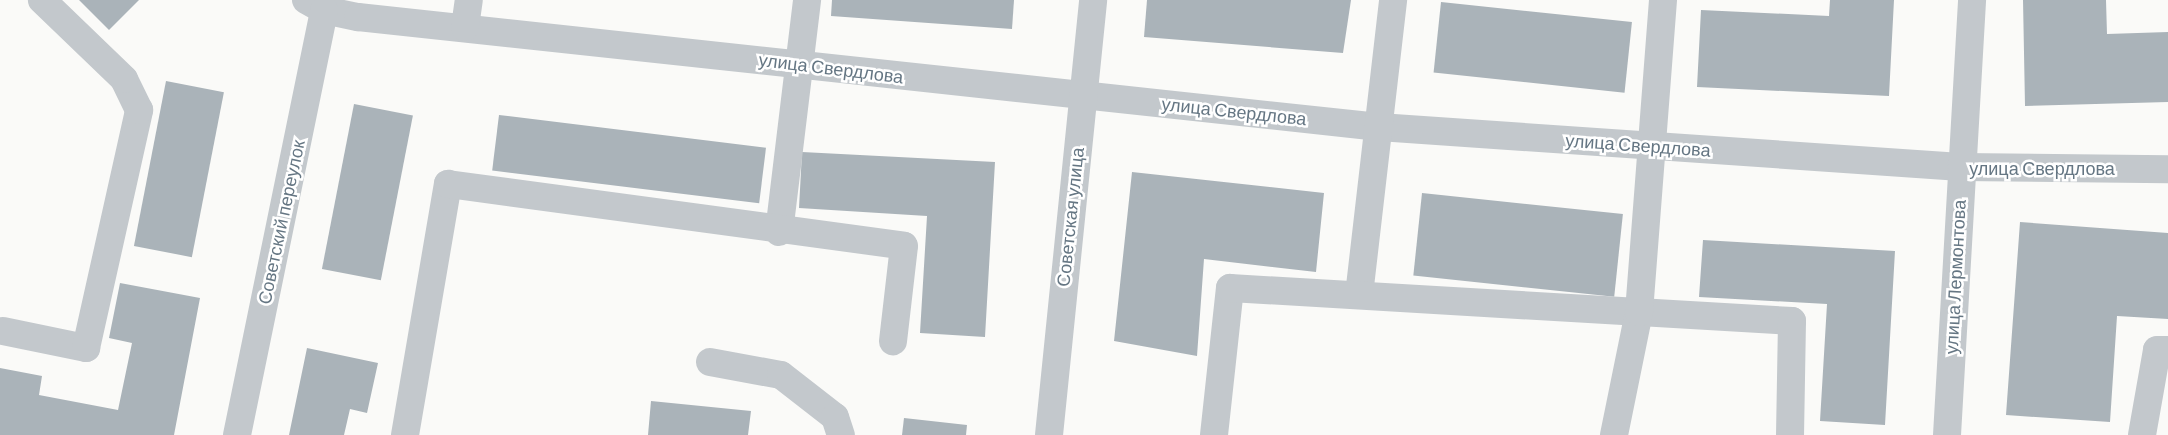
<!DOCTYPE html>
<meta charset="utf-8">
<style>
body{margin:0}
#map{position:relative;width:2168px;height:435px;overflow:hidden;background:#fafaf8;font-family:Barlow,sans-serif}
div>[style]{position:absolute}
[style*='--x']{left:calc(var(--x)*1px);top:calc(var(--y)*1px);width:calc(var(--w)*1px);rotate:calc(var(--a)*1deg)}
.building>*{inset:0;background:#aab3b9;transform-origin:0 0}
.minor>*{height:28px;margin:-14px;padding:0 14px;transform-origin:14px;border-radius:14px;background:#c3c8cc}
span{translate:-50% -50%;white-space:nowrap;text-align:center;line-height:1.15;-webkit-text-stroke:5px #fff;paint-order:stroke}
.street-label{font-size:18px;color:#657683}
</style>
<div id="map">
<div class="building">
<div style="clip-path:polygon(79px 0,139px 0,109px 30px)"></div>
<div style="clip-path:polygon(832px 0,1014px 0,1012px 29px,831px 16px)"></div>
<div style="clip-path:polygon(1147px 0,1351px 0,1343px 53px,1144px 37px)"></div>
<div style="clip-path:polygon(1830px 0,1894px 0,1889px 96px,1697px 87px,1701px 10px,1829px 16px)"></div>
<div style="clip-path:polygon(2023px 0,2106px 0,2107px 34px,2168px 32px,2168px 102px,2025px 106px)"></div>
<div style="left:1441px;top:2px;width:192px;height:71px;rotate:6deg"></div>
<div style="left:166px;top:81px;width:59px;height:168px;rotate:11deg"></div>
<div style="left:354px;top:104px;width:60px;height:168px;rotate:11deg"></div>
<div style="left:499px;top:115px;width:269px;height:56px;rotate:7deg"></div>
<div style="clip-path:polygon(802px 152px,995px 162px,985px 337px,920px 333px,927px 216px,799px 208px)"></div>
<div style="clip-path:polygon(1132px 172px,1324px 193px,1316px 272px,1204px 259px,1197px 356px,1114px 341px)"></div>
<div style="left:1422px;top:193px;width:202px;height:83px;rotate:6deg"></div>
<div style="clip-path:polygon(2020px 222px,2168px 233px,2168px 319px,2117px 316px,2110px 422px,2006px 415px)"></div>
<div style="clip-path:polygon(1703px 240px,1895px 251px,1885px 425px,1820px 421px,1827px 304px,1699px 297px)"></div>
<div style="clip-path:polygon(120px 283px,200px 298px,174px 435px,0 435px,0 368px,42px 376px,39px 395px,118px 410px,132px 343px,109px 338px)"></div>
<div style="clip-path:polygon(307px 348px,378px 363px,367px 413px,350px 409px,344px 435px,289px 435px)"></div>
<div style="clip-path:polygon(651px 401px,751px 411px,748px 435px,648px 435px)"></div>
<div style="clip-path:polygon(904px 418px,967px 425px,966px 435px,902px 435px)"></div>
</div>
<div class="minor">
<div style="--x:306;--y:0;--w:21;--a:29"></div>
<div style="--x:324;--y:10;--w:35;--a:12"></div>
<div style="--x:358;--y:17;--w:1027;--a:6.15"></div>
<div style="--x:1379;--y:127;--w:583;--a:3.93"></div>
<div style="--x:1961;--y:167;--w:207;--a:0.6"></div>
<div style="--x:465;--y:27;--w:27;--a:-82"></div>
<div style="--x:779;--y:232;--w:234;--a:-83.1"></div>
<div style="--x:1359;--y:295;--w:297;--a:-83.4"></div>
<div style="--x:3;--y:331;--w:85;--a:11.6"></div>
<div style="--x:86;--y:348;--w:244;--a:-77.4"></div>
<div style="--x:139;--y:110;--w:34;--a:-116"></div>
<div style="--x:124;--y:79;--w:114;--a:-136.1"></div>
<div style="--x:710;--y:362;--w:72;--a:10.4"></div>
<div style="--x:781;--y:375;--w:68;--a:37.9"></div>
<div style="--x:835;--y:417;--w:19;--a:72"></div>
<div style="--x:237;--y:435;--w:434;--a:-78.4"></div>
<div style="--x:405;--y:435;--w:255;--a:-80.3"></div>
<div style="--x:448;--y:184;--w:460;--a:7.7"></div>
<div style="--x:904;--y:246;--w:96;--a:96.6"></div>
<div style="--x:1049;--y:435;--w:437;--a:-84.2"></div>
<div style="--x:1214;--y:435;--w:148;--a:-83.8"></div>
<div style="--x:1230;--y:288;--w:563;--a:3.36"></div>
<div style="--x:1792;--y:321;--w:114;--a:91"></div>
<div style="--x:1614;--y:435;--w:126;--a:-78.5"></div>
<div style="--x:1639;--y:312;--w:313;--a:-85.6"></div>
<div style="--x:1947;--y:435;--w:436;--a:-86.7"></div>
<div style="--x:2142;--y:435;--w:86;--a:-80"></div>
<div style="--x:2157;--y:350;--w:11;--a:0"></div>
</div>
<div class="street-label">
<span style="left:831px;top:68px;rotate:7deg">улица Свердлова</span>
<span style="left:1234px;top:111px;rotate:6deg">улица Свердлова</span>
<span style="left:1638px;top:145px;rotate:4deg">улица Свердлова</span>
<span style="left:2042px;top:168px">улица Свердлова</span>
<span style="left:1070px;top:217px;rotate:-84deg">Советская улица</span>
<span style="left:281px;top:222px;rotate:-78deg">Советский переулок</span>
<span style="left:1955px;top:277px;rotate:-87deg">улица Лермонтова</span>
</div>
</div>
